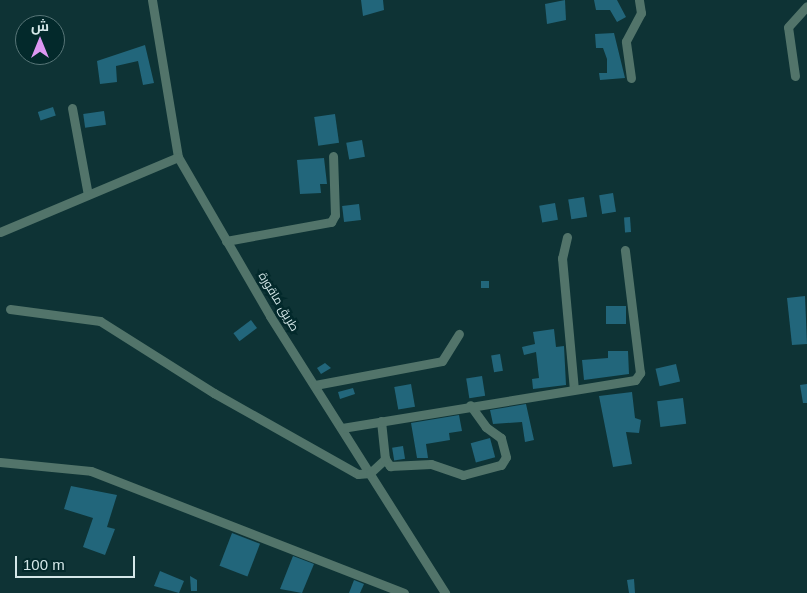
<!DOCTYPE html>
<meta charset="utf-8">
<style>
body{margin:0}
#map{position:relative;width:807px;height:593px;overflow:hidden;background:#0e3335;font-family:Arial,Cairo,sans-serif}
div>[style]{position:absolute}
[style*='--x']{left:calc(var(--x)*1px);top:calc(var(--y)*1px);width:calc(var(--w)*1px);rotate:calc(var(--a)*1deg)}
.building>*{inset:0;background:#22667b;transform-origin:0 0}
.minor>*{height:9px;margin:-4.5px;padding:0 4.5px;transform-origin:4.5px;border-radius:4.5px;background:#52746a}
span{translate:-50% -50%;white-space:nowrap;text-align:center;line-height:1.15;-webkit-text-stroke:5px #03292b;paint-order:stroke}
.street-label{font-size:12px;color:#d4e7e8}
.north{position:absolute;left:15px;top:15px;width:50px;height:50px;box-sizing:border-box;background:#03292b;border:1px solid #577577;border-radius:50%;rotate:0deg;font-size:14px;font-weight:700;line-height:20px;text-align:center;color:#d4e7e8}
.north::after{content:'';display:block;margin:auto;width:18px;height:22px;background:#dd98f3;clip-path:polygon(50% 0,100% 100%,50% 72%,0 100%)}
.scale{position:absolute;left:15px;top:556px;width:120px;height:22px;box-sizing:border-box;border:2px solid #d4e7e8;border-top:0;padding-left:6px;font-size:15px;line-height:18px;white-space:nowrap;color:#d4e7e8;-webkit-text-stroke:4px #03292b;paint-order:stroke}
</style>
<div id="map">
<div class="building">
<div style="clip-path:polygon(361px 0,383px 0,384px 10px,363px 16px)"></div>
<div style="clip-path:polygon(565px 0,566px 20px,547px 24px,545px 4px)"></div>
<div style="clip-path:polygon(594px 0,617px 0,626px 17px,617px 22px,610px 10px,596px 10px)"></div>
<div style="clip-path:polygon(614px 33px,625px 78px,600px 80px,599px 73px,607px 73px,607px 59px,603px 48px,596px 48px,595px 34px)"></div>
<div style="clip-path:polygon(145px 45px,154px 83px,143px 85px,138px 61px,116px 66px,117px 82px,100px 84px,97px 61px)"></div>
<div style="left:53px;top:107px;width:9px;height:16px;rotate:72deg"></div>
<div style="left:104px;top:111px;width:14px;height:21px;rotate:82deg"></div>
<div style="left:335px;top:114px;width:29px;height:21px;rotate:82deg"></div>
<div style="left:362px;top:140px;width:17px;height:16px;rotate:80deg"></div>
<div style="clip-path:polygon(324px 158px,327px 184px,320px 184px,321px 193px,300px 194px,297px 160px)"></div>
<div style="left:613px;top:193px;width:19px;height:14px;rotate:81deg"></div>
<div style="left:584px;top:197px;width:20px;height:16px;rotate:81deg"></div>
<div style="left:555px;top:203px;width:17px;height:16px;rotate:80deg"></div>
<div style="left:359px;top:204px;width:16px;height:17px;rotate:83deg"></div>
<div style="left:630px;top:217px;width:15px;height:6px;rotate:86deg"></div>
<div style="left:481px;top:281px;width:8px;height:7px"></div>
<div style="clip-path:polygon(805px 296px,807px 344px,792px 345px,787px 298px)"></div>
<div style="left:606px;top:306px;width:20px;height:18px"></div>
<div style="left:251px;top:320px;width:10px;height:22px;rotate:53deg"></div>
<div style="clip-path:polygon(554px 329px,556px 347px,564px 346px,566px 385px,533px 389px,532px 379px,539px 378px,536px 352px,524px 355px,522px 347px,535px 344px,533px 332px)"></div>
<div style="clip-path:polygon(608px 351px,628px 351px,629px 374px,584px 380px,582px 360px,608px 358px)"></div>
<div style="left:500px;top:354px;width:17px;height:9px;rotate:80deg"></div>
<div style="clip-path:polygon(325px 363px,331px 368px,321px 374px,317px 368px)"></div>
<div style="left:676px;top:364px;width:18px;height:21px;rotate:77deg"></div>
<div style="left:482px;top:376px;width:20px;height:16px;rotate:81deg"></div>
<div style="left:411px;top:384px;width:23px;height:17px;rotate:80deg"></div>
<div style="clip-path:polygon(807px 384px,807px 403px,803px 403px,800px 385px)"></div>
<div style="clip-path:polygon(353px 388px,355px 394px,340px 399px,338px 392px)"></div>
<div style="clip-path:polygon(632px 392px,635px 418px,641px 420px,639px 433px,626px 432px,632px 464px,613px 467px,599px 396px)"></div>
<div style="left:683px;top:398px;width:26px;height:26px;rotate:83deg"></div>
<div style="clip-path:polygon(526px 404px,534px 440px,525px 442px,522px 422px,493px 424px,490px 410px)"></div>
<div style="clip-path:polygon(459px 415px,462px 431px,449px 433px,450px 440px,426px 444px,428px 458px,417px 458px,411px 423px)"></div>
<div style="left:490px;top:438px;width:20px;height:20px;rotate:75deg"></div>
<div style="left:403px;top:446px;width:13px;height:11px;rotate:81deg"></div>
<div style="clip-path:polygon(71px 486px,117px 495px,107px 527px,115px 529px,105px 555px,83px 547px,93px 518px,64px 509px)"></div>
<div style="left:232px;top:533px;width:30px;height:35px;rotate:21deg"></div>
<div style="clip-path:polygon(293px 556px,314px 564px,302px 593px,280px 589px)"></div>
<div style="clip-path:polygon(160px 571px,184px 581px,179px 593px,154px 586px)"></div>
<div style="clip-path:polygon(190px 576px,197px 580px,197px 591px,191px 591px)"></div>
<div style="clip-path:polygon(634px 579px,635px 593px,629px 593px,627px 580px)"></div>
<div style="clip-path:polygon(354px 580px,364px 584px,360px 593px,349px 593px)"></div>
</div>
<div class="minor">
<div style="--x:152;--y:0;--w:159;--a:80.6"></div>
<div style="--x:178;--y:157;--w:184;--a:59.9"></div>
<div style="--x:270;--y:316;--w:328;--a:57.7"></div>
<div style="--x:795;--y:76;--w:49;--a:-98.1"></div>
<div style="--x:788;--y:27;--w:28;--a:-48"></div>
<div style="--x:631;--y:78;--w:37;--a:-98"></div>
<div style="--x:626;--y:41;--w:32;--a:-62"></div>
<div style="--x:641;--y:13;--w:13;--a:-99"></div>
<div style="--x:72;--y:108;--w:88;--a:79.6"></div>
<div style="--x:0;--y:232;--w:193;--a:-22.8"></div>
<div style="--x:567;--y:237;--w:22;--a:103"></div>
<div style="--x:562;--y:258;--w:132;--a:84.8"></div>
<div style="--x:226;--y:241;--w:107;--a:-10.3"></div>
<div style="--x:331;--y:222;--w:8;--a:-60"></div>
<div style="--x:335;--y:215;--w:59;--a:-91.9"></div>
<div style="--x:10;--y:309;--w:91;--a:7.6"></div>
<div style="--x:100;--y:321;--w:135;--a:32.3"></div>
<div style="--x:214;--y:393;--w:165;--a:29.4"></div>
<div style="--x:358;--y:474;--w:12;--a:-5"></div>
<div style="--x:370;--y:473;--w:21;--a:-43"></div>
<div style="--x:385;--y:459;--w:9;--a:54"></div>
<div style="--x:390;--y:466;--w:41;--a:-2.8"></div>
<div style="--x:431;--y:464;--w:34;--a:19"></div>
<div style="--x:463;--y:475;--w:39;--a:-15"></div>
<div style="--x:501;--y:465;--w:9;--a:-58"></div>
<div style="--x:506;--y:457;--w:20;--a:-105"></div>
<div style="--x:501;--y:438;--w:19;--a:-144"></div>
<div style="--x:486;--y:427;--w:27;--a:-126"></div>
<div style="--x:315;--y:385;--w:129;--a:-10.7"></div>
<div style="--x:442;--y:361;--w:32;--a:-58"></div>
<div style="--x:381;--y:421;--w:38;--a:84"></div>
<div style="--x:342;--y:428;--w:297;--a:-9.3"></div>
<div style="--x:635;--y:380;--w:9;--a:-54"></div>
<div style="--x:640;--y:373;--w:124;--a:-97"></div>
<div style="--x:0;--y:462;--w:91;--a:5.6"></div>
<div style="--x:91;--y:471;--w:336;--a:21.3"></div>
</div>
<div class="street-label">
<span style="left:278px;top:302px;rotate:59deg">طريق ماقورة</span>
</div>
<div class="north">ش</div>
<div class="scale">100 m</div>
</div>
